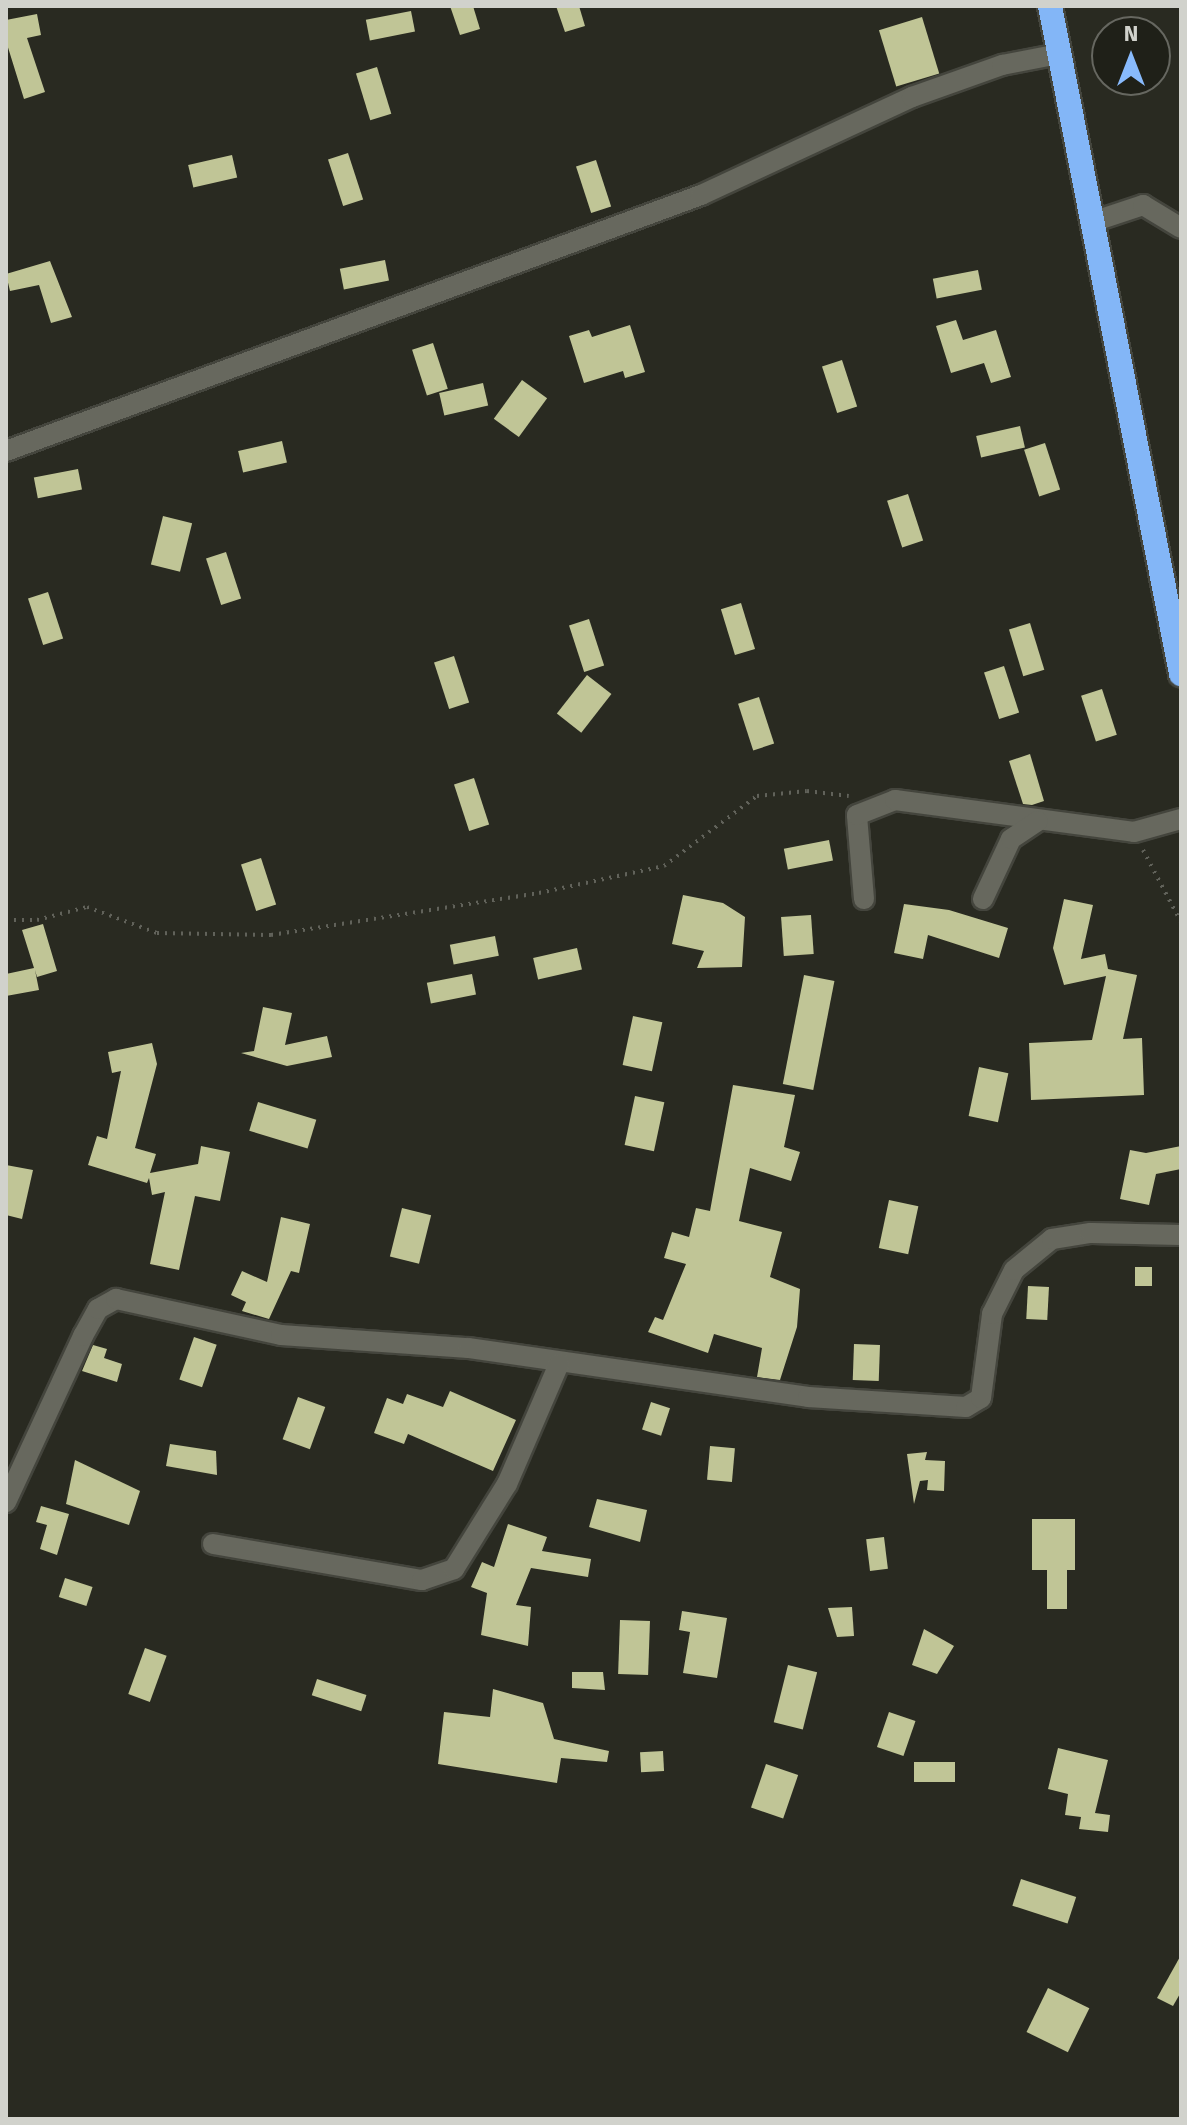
<!DOCTYPE html>
<style>
body{margin:0}
#map{position:relative;width:1187px;height:2125px;overflow:hidden;background:#292a21;font-family:"Fira Sans",sans-serif}
div>[style]{position:absolute}
[style*='--x']{left:calc(var(--x)*1px);top:calc(var(--y)*1px);width:calc(var(--w)*1px);rotate:calc(var(--a)*1deg)}
.building>*{inset:0;background:#c0c596;transform-origin:0 0}
.path>*{height:4px;margin-top:-2px;transform-origin:0;background:repeating-linear-gradient(90deg,#61625a 0 2px,transparent 0 8px)}
.roads{filter:drop-shadow(2px 0 #44453d) drop-shadow(-2px 0 #44453d) drop-shadow(0 2px #44453d) drop-shadow(0 -2px #44453d)}
.minor>*{height:20px;margin:-10px;padding:0 10px;transform-origin:10px;border-radius:10px;background:#67685e}
.highway>*{height:24px;margin:-12px;padding:0 12px;transform-origin:12px;border-radius:12px;background:#83b6f7}
span{translate:-50% -50%;white-space:nowrap;text-align:center;line-height:1.15;-webkit-text-stroke:8px #1f2018;paint-order:stroke}
.frame{position:absolute;inset:0;border:8px solid #d1d2cc;pointer-events:none}
.north{position:absolute;left:1091px;top:16px;width:80px;height:80px;box-sizing:border-box;background:#1f2018;border:2px solid #666760;border-radius:50%;rotate:0deg;font-size:22px;font-weight:700;line-height:32px;text-align:center;color:#d1d2cc}
.north::after{content:'';display:block;margin:auto;width:28px;height:36px;background:#88bafc;clip-path:polygon(50% 0,100% 100%,50% 72%,0 100%)}
</style>
<div id="map">
<div class="building">
<div style="clip-path:polygon(450px 6px,473px 6px,480px 29px,460px 35px)"></div>
<div style="clip-path:polygon(556px 6px,579px 6px,585px 26px,565px 32px)"></div>
<div style="left:411px;top:11px;width:21px;height:46px;rotate:79deg"></div>
<div style="clip-path:polygon(37px 14px,41px 35px,27px 38px,45px 92px,24px 99px,6px 41px,6px 20px)"></div>
<div style="left:922px;top:17px;width:59px;height:45px;rotate:73deg"></div>
<div style="left:377px;top:67px;width:49px;height:22px;rotate:73deg"></div>
<div style="left:348px;top:153px;width:49px;height:21px;rotate:72deg"></div>
<div style="left:232px;top:155px;width:23px;height:45px;rotate:77deg"></div>
<div style="left:596px;top:160px;width:49px;height:21px;rotate:72deg"></div>
<div style="left:385px;top:260px;width:21px;height:46px;rotate:79deg"></div>
<div style="clip-path:polygon(50px 261px,72px 317px,51px 323px,39px 285px,10px 291px,6px 274px)"></div>
<div style="left:978px;top:270px;width:20px;height:46px;rotate:79deg"></div>
<div style="clip-path:polygon(956px 320px,963px 340px,996px 330px,1011px 377px,991px 383px,984px 363px,951px 373px,936px 326px)"></div>
<div style="clip-path:polygon(630px 325px,645px 372px,625px 378px,623px 371px,584px 383px,569px 336px,589px 330px,592px 337px)"></div>
<div style="left:433px;top:343px;width:48px;height:22px;rotate:72deg"></div>
<div style="left:842px;top:360px;width:49px;height:21px;rotate:72deg"></div>
<div style="left:522px;top:380px;width:31px;height:48px;rotate:36deg"></div>
<div style="left:483px;top:383px;width:23px;height:45px;rotate:77deg"></div>
<div style="left:1020px;top:426px;width:22px;height:45px;rotate:77deg"></div>
<div style="left:282px;top:441px;width:22px;height:45px;rotate:77deg"></div>
<div style="left:1045px;top:443px;width:49px;height:22px;rotate:72deg"></div>
<div style="left:78px;top:469px;width:21px;height:45px;rotate:79deg"></div>
<div style="left:908px;top:494px;width:49px;height:22px;rotate:72deg"></div>
<div style="left:163px;top:516px;width:30px;height:50px;rotate:14deg"></div>
<div style="left:226px;top:552px;width:49px;height:21px;rotate:72deg"></div>
<div style="left:48px;top:592px;width:49px;height:21px;rotate:72deg"></div>
<div style="left:741px;top:603px;width:48px;height:21px;rotate:73deg"></div>
<div style="left:589px;top:619px;width:49px;height:21px;rotate:72deg"></div>
<div style="left:1030px;top:623px;width:49px;height:22px;rotate:73deg"></div>
<div style="left:454px;top:656px;width:49px;height:21px;rotate:72deg"></div>
<div style="left:1004px;top:666px;width:49px;height:21px;rotate:72deg"></div>
<div style="left:587px;top:675px;width:31px;height:49px;rotate:38deg"></div>
<div style="left:1102px;top:689px;width:48px;height:22px;rotate:72deg"></div>
<div style="left:759px;top:697px;width:49px;height:22px;rotate:72deg"></div>
<div style="clip-path:polygon(1030px 754px,1044px 801px,1032px 805px,1023px 804px,1009px 761px)"></div>
<div style="left:474px;top:778px;width:49px;height:21px;rotate:72deg"></div>
<div style="left:829px;top:840px;width:21px;height:46px;rotate:79deg"></div>
<div style="left:261px;top:858px;width:49px;height:21px;rotate:72deg"></div>
<div style="clip-path:polygon(683px 895px,723px 903px,745px 917px,742px 967px,697px 968px,704px 951px,672px 944px)"></div>
<div style="clip-path:polygon(1064px 899px,1093px 905px,1081px 959px,1105px 954px,1108px 969px,1137px 975px,1123px 1039px,1142px 1038px,1144px 1095px,1031px 1100px,1029px 1043px,1092px 1040px,1106px 976px,1064px 985px,1053px 948px)"></div>
<div style="clip-path:polygon(904px 904px,949px 910px,1008px 928px,999px 958px,928px 935px,923px 959px,894px 953px)"></div>
<div style="left:811px;top:915px;width:39px;height:30px;rotate:86deg"></div>
<div style="clip-path:polygon(43px 924px,57px 971px,37px 977px,35px 970px,39px 990px,6px 996px,6px 974px,34px 968px,22px 930px)"></div>
<div style="left:495px;top:936px;width:20px;height:46px;rotate:79deg"></div>
<div style="left:577px;top:948px;width:22px;height:45px;rotate:77deg"></div>
<div style="left:472px;top:974px;width:21px;height:46px;rotate:79deg"></div>
<div style="left:804px;top:975px;width:31px;height:111px;rotate:11deg"></div>
<div style="clip-path:polygon(263px 1007px,292px 1013px,285px 1045px,327px 1036px,332px 1057px,287px 1066px,241px 1053px,254px 1051px)"></div>
<div style="left:633px;top:1016px;width:30px;height:50px;rotate:12deg"></div>
<div style="clip-path:polygon(152px 1043px,157px 1064px,135px 1148px,156px 1154px,150px 1173px,198px 1164px,201px 1146px,230px 1152px,220px 1201px,195px 1196px,179px 1270px,150px 1264px,165px 1192px,152px 1195px,149px 1178px,147px 1183px,88px 1165px,97px 1136px,107px 1139px,121px 1071px,112px 1073px,108px 1052px)"></div>
<div style="left:979px;top:1067px;width:30px;height:50px;rotate:12deg"></div>
<div style="clip-path:polygon(733px 1085px,795px 1095px,784px 1147px,800px 1152px,791px 1181px,750px 1168px,739px 1221px,782px 1232px,770px 1277px,800px 1289px,797px 1327px,780px 1380px,757px 1377px,762px 1348px,714px 1334px,708px 1353px,648px 1332px,655px 1317px,663px 1320px,686px 1264px,664px 1258px,672px 1232px,689px 1237px,696px 1208px,710px 1211px)"></div>
<div style="left:635px;top:1096px;width:30px;height:50px;rotate:12deg"></div>
<div style="left:258px;top:1102px;width:61px;height:30px;rotate:17deg"></div>
<div style="clip-path:polygon(1181px 1146px,1181px 1169px,1156px 1174px,1149px 1205px,1120px 1199px,1130px 1150px,1146px 1153px)"></div>
<div style="clip-path:polygon(6px 1165px,33px 1170px,22px 1219px,6px 1215px)"></div>
<div style="left:889px;top:1200px;width:30px;height:49px;rotate:12deg"></div>
<div style="left:402px;top:1208px;width:30px;height:50px;rotate:14deg"></div>
<div style="clip-path:polygon(281px 1217px,310px 1224px,299px 1273px,291px 1271px,269px 1319px,242px 1311px,246px 1302px,231px 1295px,242px 1271px,267px 1282px)"></div>
<div style="left:1135px;top:1267px;width:17px;height:19px"></div>
<div style="left:1028px;top:1286px;width:21px;height:33px;rotate:3deg"></div>
<div style="left:194px;top:1337px;width:24px;height:45px;rotate:19deg"></div>
<div style="left:854px;top:1344px;width:26px;height:36px;rotate:2deg"></div>
<div style="clip-path:polygon(93px 1345px,107px 1349px,104px 1358px,122px 1364px,117px 1382px,82px 1371px)"></div>
<div style="clip-path:polygon(450px 1391px,516px 1420px,493px 1471px,408px 1434px,404px 1444px,374px 1433px,387px 1398px,403px 1404px,407px 1394px,443px 1407px)"></div>
<div style="left:298px;top:1397px;width:29px;height:45px;rotate:20deg"></div>
<div style="left:651px;top:1402px;width:20px;height:29px;rotate:18deg"></div>
<div style="clip-path:polygon(170px 1444px,216px 1451px,217px 1475px,166px 1466px)"></div>
<div style="left:710px;top:1446px;width:25px;height:34px;rotate:5deg"></div>
<div style="clip-path:polygon(927px 1452px,925px 1460px,945px 1461px,944px 1491px,927px 1490px,928px 1480px,920px 1481px,914px 1504px,907px 1454px)"></div>
<div style="clip-path:polygon(75px 1460px,140px 1491px,129px 1525px,66px 1504px)"></div>
<div style="clip-path:polygon(597px 1499px,647px 1510px,640px 1542px,589px 1527px)"></div>
<div style="clip-path:polygon(41px 1506px,69px 1514px,57px 1555px,40px 1549px,47px 1525px,36px 1522px)"></div>
<div style="clip-path:polygon(1032px 1519px,1075px 1519px,1075px 1570px,1067px 1570px,1067px 1609px,1047px 1609px,1047px 1570px,1032px 1570px)"></div>
<div style="clip-path:polygon(508px 1524px,547px 1537px,542px 1551px,591px 1559px,588px 1577px,531px 1568px,516px 1605px,531px 1607px,528px 1646px,481px 1635px,487px 1593px,471px 1587px,482px 1562px,494px 1567px)"></div>
<div style="left:884px;top:1537px;width:32px;height:18px;rotate:83deg"></div>
<div style="left:65px;top:1578px;width:29px;height:20px;rotate:18deg"></div>
<div style="clip-path:polygon(852px 1607px,854px 1636px,837px 1637px,828px 1608px)"></div>
<div style="clip-path:polygon(682px 1611px,727px 1618px,717px 1678px,683px 1673px,690px 1632px,679px 1630px)"></div>
<div style="left:620px;top:1620px;width:30px;height:54px;rotate:2deg"></div>
<div style="clip-path:polygon(924px 1629px,954px 1646px,937px 1674px,912px 1665px)"></div>
<div style="left:145px;top:1648px;width:23px;height:49px;rotate:20deg"></div>
<div style="left:788px;top:1665px;width:30px;height:59px;rotate:14deg"></div>
<div style="clip-path:polygon(572px 1672px,603px 1672px,605px 1690px,572px 1688px)"></div>
<div style="left:317px;top:1679px;width:52px;height:17px;rotate:18deg"></div>
<div style="clip-path:polygon(493px 1689px,543px 1703px,554px 1739px,609px 1751px,607px 1762px,561px 1758px,557px 1783px,438px 1764px,444px 1712px,490px 1717px)"></div>
<div style="left:889px;top:1712px;width:28px;height:37px;rotate:19deg"></div>
<div style="clip-path:polygon(1058px 1748px,1108px 1760px,1095px 1813px,1110px 1815px,1108px 1832px,1079px 1829px,1081px 1817px,1065px 1815px,1068px 1794px,1048px 1789px)"></div>
<div style="left:663px;top:1751px;width:20px;height:23px;rotate:87deg"></div>
<div style="left:914px;top:1762px;width:41px;height:20px"></div>
<div style="left:766px;top:1764px;width:34px;height:46px;rotate:19deg"></div>
<div style="left:1021px;top:1879px;width:58px;height:28px;rotate:18deg"></div>
<div style="clip-path:polygon(1181px 1955px,1181px 1992px,1173px 2006px,1157px 1998px)"></div>
<div style="left:1048px;top:1988px;width:46px;height:49px;rotate:26deg"></div>
</div>
<div class="path">
<div style="--x:1143;--y:850;--w:81;--a:62.2"></div>
<div style="--x:6;--y:920;--w:31;--a:0"></div>
<div style="--x:37;--y:920;--w:52;--a:-14.6"></div>
<div style="--x:87;--y:907;--w:75;--a:20.4"></div>
<div style="--x:157;--y:933;--w:114;--a:1"></div>
<div style="--x:271;--y:935;--w:271;--a:-8.9"></div>
<div style="--x:539;--y:893;--w:128;--a:-12.2"></div>
<div style="--x:664;--y:866;--w:116;--a:-37"></div>
<div style="--x:757;--y:796;--w:50;--a:-5.7"></div>
<div style="--x:807;--y:791;--w:42;--a:6.8"></div>
</div>
<div class="roads">
<div class="minor">
<div style="--x:1092;--y:222;--w:54;--a:-18.4"></div>
<div style="--x:1143;--y:205;--w:44;--a:31.2"></div>
<div style="--x:6;--y:451;--w:741;--a:-20.22"></div>
<div style="--x:701;--y:195;--w:233;--a:-24.9"></div>
<div style="--x:912;--y:97;--w:96;--a:-19.6"></div>
<div style="--x:1002;--y:65;--w:58;--a:-10.9"></div>
<div style="--x:864;--y:899;--w:84;--a:-94.8"></div>
<div style="--x:857;--y:815;--w:41;--a:-21.5"></div>
<div style="--x:895;--y:800;--w:241;--a:7.6"></div>
<div style="--x:1134;--y:832;--w:49;--a:-15.5"></div>
<div style="--x:983;--y:899;--w:66;--a:-65"></div>
<div style="--x:1011;--y:839;--w:32;--a:-34"></div>
<div style="--x:6;--y:1502;--w:183;--a:-65.1"></div>
<div style="--x:83;--y:1336;--w:31;--a:-61"></div>
<div style="--x:98;--y:1309;--w:21;--a:-29"></div>
<div style="--x:116;--y:1299;--w:169;--a:12.3"></div>
<div style="--x:281;--y:1335;--w:188;--a:4"></div>
<div style="--x:469;--y:1348;--w:343;--a:8.2"></div>
<div style="--x:808;--y:1397;--w:158;--a:3.6"></div>
<div style="--x:966;--y:1407;--w:17;--a:-31"></div>
<div style="--x:981;--y:1398;--w:85;--a:-82.5"></div>
<div style="--x:992;--y:1314;--w:49;--a:-63.4"></div>
<div style="--x:1014;--y:1270;--w:49;--a:-39.2"></div>
<div style="--x:1052;--y:1239;--w:39;--a:-9"></div>
<div style="--x:1091;--y:1233;--w:90;--a:1.3"></div>
<div style="--x:213;--y:1544;--w:212;--a:9.8"></div>
<div style="--x:422;--y:1580;--w:34;--a:-19"></div>
<div style="--x:454;--y:1569;--w:100;--a:-58.1"></div>
<div style="--x:507;--y:1484;--w:131;--a:-66.6"></div>
</div>
<div class="highway">
<div style="--x:1050;--y:6;--w:681;--a:78.9"></div>
</div>
</div>
<div class="frame"></div>
<div class="north">N</div>
</div>
